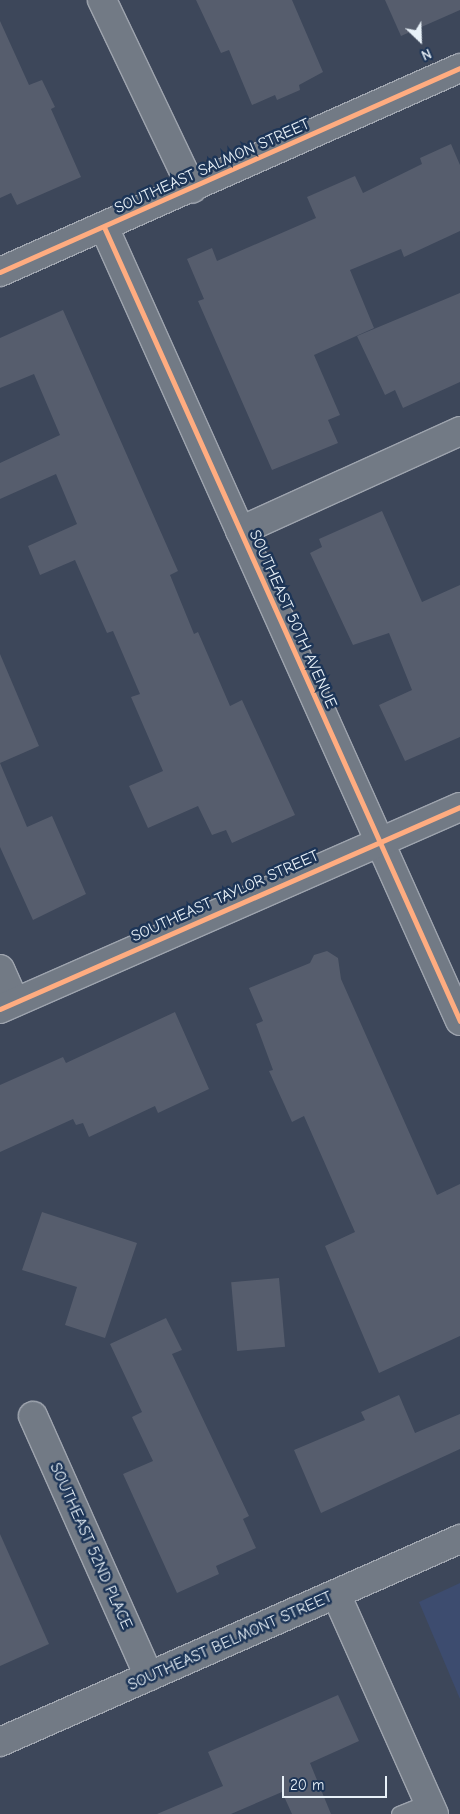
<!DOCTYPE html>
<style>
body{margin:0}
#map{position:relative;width:460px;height:1814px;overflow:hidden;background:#3d475a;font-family:"Comic Neue",sans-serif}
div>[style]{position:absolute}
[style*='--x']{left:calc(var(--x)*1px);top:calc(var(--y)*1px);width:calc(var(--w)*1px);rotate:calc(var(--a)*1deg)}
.built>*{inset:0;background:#3d4c6f}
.building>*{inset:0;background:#565d6d;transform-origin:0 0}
.roads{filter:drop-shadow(1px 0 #9ea4ae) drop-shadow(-1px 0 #9ea4ae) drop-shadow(0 1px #9ea4ae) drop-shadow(0 -1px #9ea4ae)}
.lane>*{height:15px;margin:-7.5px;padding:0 7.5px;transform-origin:7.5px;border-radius:7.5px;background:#727a85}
.street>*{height:28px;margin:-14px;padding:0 14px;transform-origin:14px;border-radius:14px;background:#727a85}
.secondary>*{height:28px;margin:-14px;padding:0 14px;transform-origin:14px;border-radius:14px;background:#727a85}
.cycleway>*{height:5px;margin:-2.5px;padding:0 2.5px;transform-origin:2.5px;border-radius:2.5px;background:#ffac80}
span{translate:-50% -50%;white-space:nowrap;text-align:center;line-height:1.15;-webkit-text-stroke:5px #1d3557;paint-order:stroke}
.street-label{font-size:16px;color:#e8f1f8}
.north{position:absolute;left:395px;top:15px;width:50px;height:50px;-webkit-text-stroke:4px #1d3557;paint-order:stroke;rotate:156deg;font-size:14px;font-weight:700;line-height:20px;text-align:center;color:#e8f1f8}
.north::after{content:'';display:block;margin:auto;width:18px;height:22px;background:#e8f1f8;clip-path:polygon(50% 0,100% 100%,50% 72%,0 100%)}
.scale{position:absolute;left:282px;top:1776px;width:105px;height:22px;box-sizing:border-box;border:2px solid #e8f1f8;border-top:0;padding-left:6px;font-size:15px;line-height:18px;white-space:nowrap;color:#e8f1f8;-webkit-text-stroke:4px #1d3557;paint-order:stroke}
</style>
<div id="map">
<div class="built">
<div style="clip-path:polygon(460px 1583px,460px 1699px,419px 1602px)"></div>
</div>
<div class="building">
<div style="clip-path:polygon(196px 0,292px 0,323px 72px,299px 85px,300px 90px,277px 100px,275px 95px,252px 105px,229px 50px,221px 53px)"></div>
<div style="clip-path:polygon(385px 0,460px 0,460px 10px,401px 36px)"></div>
<div style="clip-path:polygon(0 21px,29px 85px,42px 80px,55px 107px,51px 109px,81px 177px,17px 205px,11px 193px,0 198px)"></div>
<div style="clip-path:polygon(451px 144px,460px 165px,460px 231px,404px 257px,401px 249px,350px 270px,374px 328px,314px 355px,340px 415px,328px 420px,338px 443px,272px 470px,198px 301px,204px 299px,187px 259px,212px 248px,217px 261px,316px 218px,307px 197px,355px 176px,363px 193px,422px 164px,420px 158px)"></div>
<div style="clip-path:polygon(460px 293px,460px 382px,403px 408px,395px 390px,385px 395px,357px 336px)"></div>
<div style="clip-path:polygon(63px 310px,178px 571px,170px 575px,194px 634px,198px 632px,230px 706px,242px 700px,295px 815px,232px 843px,226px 830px,212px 835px,198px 806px,148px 828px,129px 786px,163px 771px,131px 697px,140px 694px,113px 631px,107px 633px,75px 560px,40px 575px,28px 546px,77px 524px,56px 474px,0 499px,0 463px,60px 435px,34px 374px,0 388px,0 338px)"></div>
<div style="clip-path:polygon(382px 511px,422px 602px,460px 585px,460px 737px,405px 761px,379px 705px,412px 690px,389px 633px,353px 645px,310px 553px,322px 547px,319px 539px)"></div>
<div style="clip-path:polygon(0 654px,39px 746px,0 763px)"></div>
<div style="clip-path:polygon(0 763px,27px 827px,52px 816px,86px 894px,33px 920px,0 847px)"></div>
<div style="clip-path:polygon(327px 951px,338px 958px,341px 979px,437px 1195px,460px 1184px,460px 1336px,379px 1373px,325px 1246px,355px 1232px,304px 1116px,292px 1122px,269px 1071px,273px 1070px,256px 1024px,263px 1021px,249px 988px,310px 963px,314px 955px)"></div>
<div style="clip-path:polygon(175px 1012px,209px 1089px,158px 1113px,155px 1106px,89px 1137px,83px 1123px,76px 1125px,73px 1119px,0 1152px,0 1085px,63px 1057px,66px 1063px)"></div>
<div style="clip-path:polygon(42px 1212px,137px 1243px,105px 1338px,65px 1325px,77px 1287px,22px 1270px)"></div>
<div style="left:279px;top:1278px;width:69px;height:48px;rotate:85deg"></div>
<div style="clip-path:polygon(166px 1318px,182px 1350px,172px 1354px,249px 1516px,243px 1519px,256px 1548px,216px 1566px,219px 1574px,177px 1593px,123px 1474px,153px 1461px,132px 1417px,142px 1412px,110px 1344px)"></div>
<div style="clip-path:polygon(399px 1395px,415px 1433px,460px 1414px,460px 1449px,321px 1513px,294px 1450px,365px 1420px,361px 1412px)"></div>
<div style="clip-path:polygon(0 1534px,49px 1644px,0 1666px)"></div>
<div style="clip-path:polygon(338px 1695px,359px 1741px,310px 1763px,331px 1814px,292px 1814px,282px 1792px,231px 1814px,157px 1814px,223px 1786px,208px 1752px)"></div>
</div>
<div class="roads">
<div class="lane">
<div style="--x:399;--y:1814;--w:32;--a:-22"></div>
</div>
<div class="street">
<div style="--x:102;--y:0;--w:209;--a:64.5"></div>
<div style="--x:104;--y:227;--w:870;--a:65.85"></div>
<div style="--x:0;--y:272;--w:503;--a:-23.92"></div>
<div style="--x:240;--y:531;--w:242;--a:-24.4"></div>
<div style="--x:0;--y:969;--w:36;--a:66"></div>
<div style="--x:0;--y:1009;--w:502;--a:-23.71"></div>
<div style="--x:33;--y:1416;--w:285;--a:66"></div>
<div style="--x:336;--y:1594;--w:241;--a:66"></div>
</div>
<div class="secondary">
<div style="--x:0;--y:1742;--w:503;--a:-23.81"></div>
</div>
</div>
<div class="cycleway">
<div style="--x:104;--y:227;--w:870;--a:65.85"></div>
<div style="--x:0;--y:272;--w:503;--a:-23.92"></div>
<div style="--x:0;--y:1009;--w:502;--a:-23.71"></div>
</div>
<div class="street-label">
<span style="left:212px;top:166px;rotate:-24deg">SOUTHEAST SALMON STREET</span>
<span style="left:293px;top:619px;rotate:66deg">SOUTHEAST 50TH AVENUE</span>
<span style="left:225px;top:896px;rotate:-24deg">SOUTHEAST TAYLOR STREET</span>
<span style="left:91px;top:1546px;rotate:66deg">SOUTHEAST 52ND PLACE</span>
<span style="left:230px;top:1641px;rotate:-24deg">SOUTHEAST BELMONT STREET</span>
</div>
<div class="north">N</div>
<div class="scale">20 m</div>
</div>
